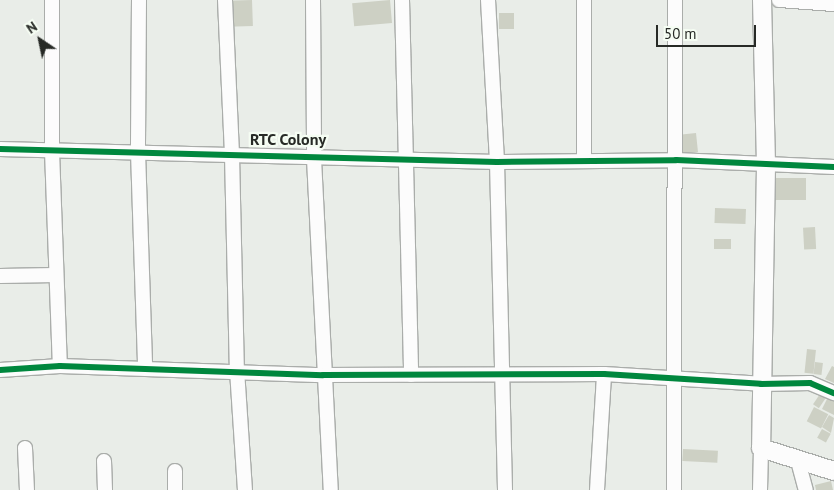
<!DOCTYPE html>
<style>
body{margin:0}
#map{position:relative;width:834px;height:490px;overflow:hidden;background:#e9ede8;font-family:"PT Sans",sans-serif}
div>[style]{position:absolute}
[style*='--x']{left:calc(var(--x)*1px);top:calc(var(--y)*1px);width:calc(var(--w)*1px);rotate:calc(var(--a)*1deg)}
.building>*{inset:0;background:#cdd0c4;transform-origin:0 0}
.roads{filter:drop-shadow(1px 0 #aaadaa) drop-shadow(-1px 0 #aaadaa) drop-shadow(0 1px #aaadaa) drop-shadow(0 -1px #aaadaa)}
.minor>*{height:14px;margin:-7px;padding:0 7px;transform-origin:7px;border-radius:7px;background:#fcfcfc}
.tertiary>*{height:18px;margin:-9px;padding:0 9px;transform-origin:9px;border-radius:9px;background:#fcfcfc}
.cycleway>*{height:6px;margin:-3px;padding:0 3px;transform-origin:3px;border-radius:3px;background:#00873e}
span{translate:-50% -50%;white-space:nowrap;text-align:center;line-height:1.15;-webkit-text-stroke:4.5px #f5fdf3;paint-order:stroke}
.neighbourhood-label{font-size:16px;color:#272a26;font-weight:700}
.north{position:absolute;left:15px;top:15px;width:50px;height:50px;-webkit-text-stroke:4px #f5fdf3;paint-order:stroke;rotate:326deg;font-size:14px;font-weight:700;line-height:20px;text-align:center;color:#272a26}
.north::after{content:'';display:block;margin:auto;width:18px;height:22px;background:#272a26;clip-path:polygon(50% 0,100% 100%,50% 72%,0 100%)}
.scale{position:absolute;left:656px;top:25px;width:100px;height:22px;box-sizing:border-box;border:2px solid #272a26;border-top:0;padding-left:6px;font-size:15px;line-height:18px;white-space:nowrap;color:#272a26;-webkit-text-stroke:4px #f5fdf3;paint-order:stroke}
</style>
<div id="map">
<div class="building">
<div style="left:252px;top:0;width:26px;height:25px;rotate:88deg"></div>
<div style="left:390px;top:0;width:23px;height:38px;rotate:85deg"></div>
<div style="left:499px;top:13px;width:15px;height:16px"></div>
<div style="left:696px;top:133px;width:19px;height:19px;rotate:84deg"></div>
<div style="left:768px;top:178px;width:38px;height:22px"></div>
<div style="left:715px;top:208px;width:31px;height:15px;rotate:2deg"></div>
<div style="left:815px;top:227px;width:22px;height:12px;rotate:87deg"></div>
<div style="left:731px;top:239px;width:10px;height:17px;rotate:90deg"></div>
<div style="left:807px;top:349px;width:9px;height:24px;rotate:6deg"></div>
<div style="left:815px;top:362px;width:8px;height:12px;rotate:7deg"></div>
<div style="clip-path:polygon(832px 366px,834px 367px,834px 383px,825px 379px)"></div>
<div style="left:822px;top:391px;width:7px;height:16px;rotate:34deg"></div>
<div style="clip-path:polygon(828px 397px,834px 400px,834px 415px,822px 409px)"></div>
<div style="left:814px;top:407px;width:16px;height:16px;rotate:27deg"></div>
<div style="clip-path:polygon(829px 415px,834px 418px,831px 433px,822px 427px)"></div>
<div style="left:822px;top:429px;width:10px;height:10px;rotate:29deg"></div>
<div style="left:683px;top:449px;width:35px;height:12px;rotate:3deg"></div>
<div style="clip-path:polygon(831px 481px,833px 490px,816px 490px,815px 485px)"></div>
</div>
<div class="roads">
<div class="minor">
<div style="--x:52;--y:0;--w:151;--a:90"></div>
<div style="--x:52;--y:151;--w:215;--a:87.9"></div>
<div style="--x:139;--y:0;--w:152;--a:90.4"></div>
<div style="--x:138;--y:152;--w:216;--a:88.1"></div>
<div style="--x:225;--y:0;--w:155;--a:87.4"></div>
<div style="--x:232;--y:155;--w:215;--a:88.7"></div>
<div style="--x:237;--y:370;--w:120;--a:86.2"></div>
<div style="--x:313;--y:0;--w:159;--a:89.6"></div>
<div style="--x:314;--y:159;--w:331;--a:87.1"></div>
<div style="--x:402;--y:0;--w:375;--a:88.6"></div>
<div style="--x:488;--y:0;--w:162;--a:86.8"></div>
<div style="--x:497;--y:162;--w:328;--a:88.6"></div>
<div style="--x:584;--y:0;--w:161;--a:90"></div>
<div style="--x:779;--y:0;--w:55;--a:4.2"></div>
<div style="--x:0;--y:149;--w:497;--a:1.5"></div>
<div style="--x:497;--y:162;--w:179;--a:-0.6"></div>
<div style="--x:676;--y:160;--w:158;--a:2.5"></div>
<div style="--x:0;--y:276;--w:55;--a:-1"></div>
<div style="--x:0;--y:370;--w:60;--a:-3.8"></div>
<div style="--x:60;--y:366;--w:263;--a:2"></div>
<div style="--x:323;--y:375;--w:281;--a:-0.2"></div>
<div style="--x:604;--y:374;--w:157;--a:3.6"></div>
<div style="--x:761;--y:384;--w:49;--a:-1.2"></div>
<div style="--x:810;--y:383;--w:26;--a:23"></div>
<div style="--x:25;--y:448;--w:42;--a:87.3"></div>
<div style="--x:104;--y:461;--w:29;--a:88"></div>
<div style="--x:798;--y:461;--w:30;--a:75"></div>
<div style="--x:175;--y:471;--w:19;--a:90"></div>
<div style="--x:597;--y:490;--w:116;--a:-86.5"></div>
<div style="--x:674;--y:490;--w:490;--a:-89.9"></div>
<div style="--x:760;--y:490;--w:42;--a:-88.6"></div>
</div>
<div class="tertiary">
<div style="--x:762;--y:0;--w:166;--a:88.6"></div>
<div style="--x:766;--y:166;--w:282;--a:91"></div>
<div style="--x:761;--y:448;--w:77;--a:17.5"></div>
</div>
</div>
<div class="cycleway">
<div style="--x:0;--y:149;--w:497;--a:1.5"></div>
<div style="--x:497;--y:162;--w:179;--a:-0.6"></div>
<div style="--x:676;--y:160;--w:158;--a:2.5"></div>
<div style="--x:0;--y:370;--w:60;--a:-3.8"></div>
<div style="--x:60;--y:366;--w:263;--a:2"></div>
<div style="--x:323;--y:375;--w:281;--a:-0.2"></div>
<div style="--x:604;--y:374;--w:157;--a:3.6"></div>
<div style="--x:761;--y:384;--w:49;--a:-1.2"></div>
<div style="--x:810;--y:383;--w:26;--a:23"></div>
</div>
<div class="neighbourhood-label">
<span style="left:288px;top:139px">RTC Colony</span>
</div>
<div class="north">N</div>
<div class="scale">50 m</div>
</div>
